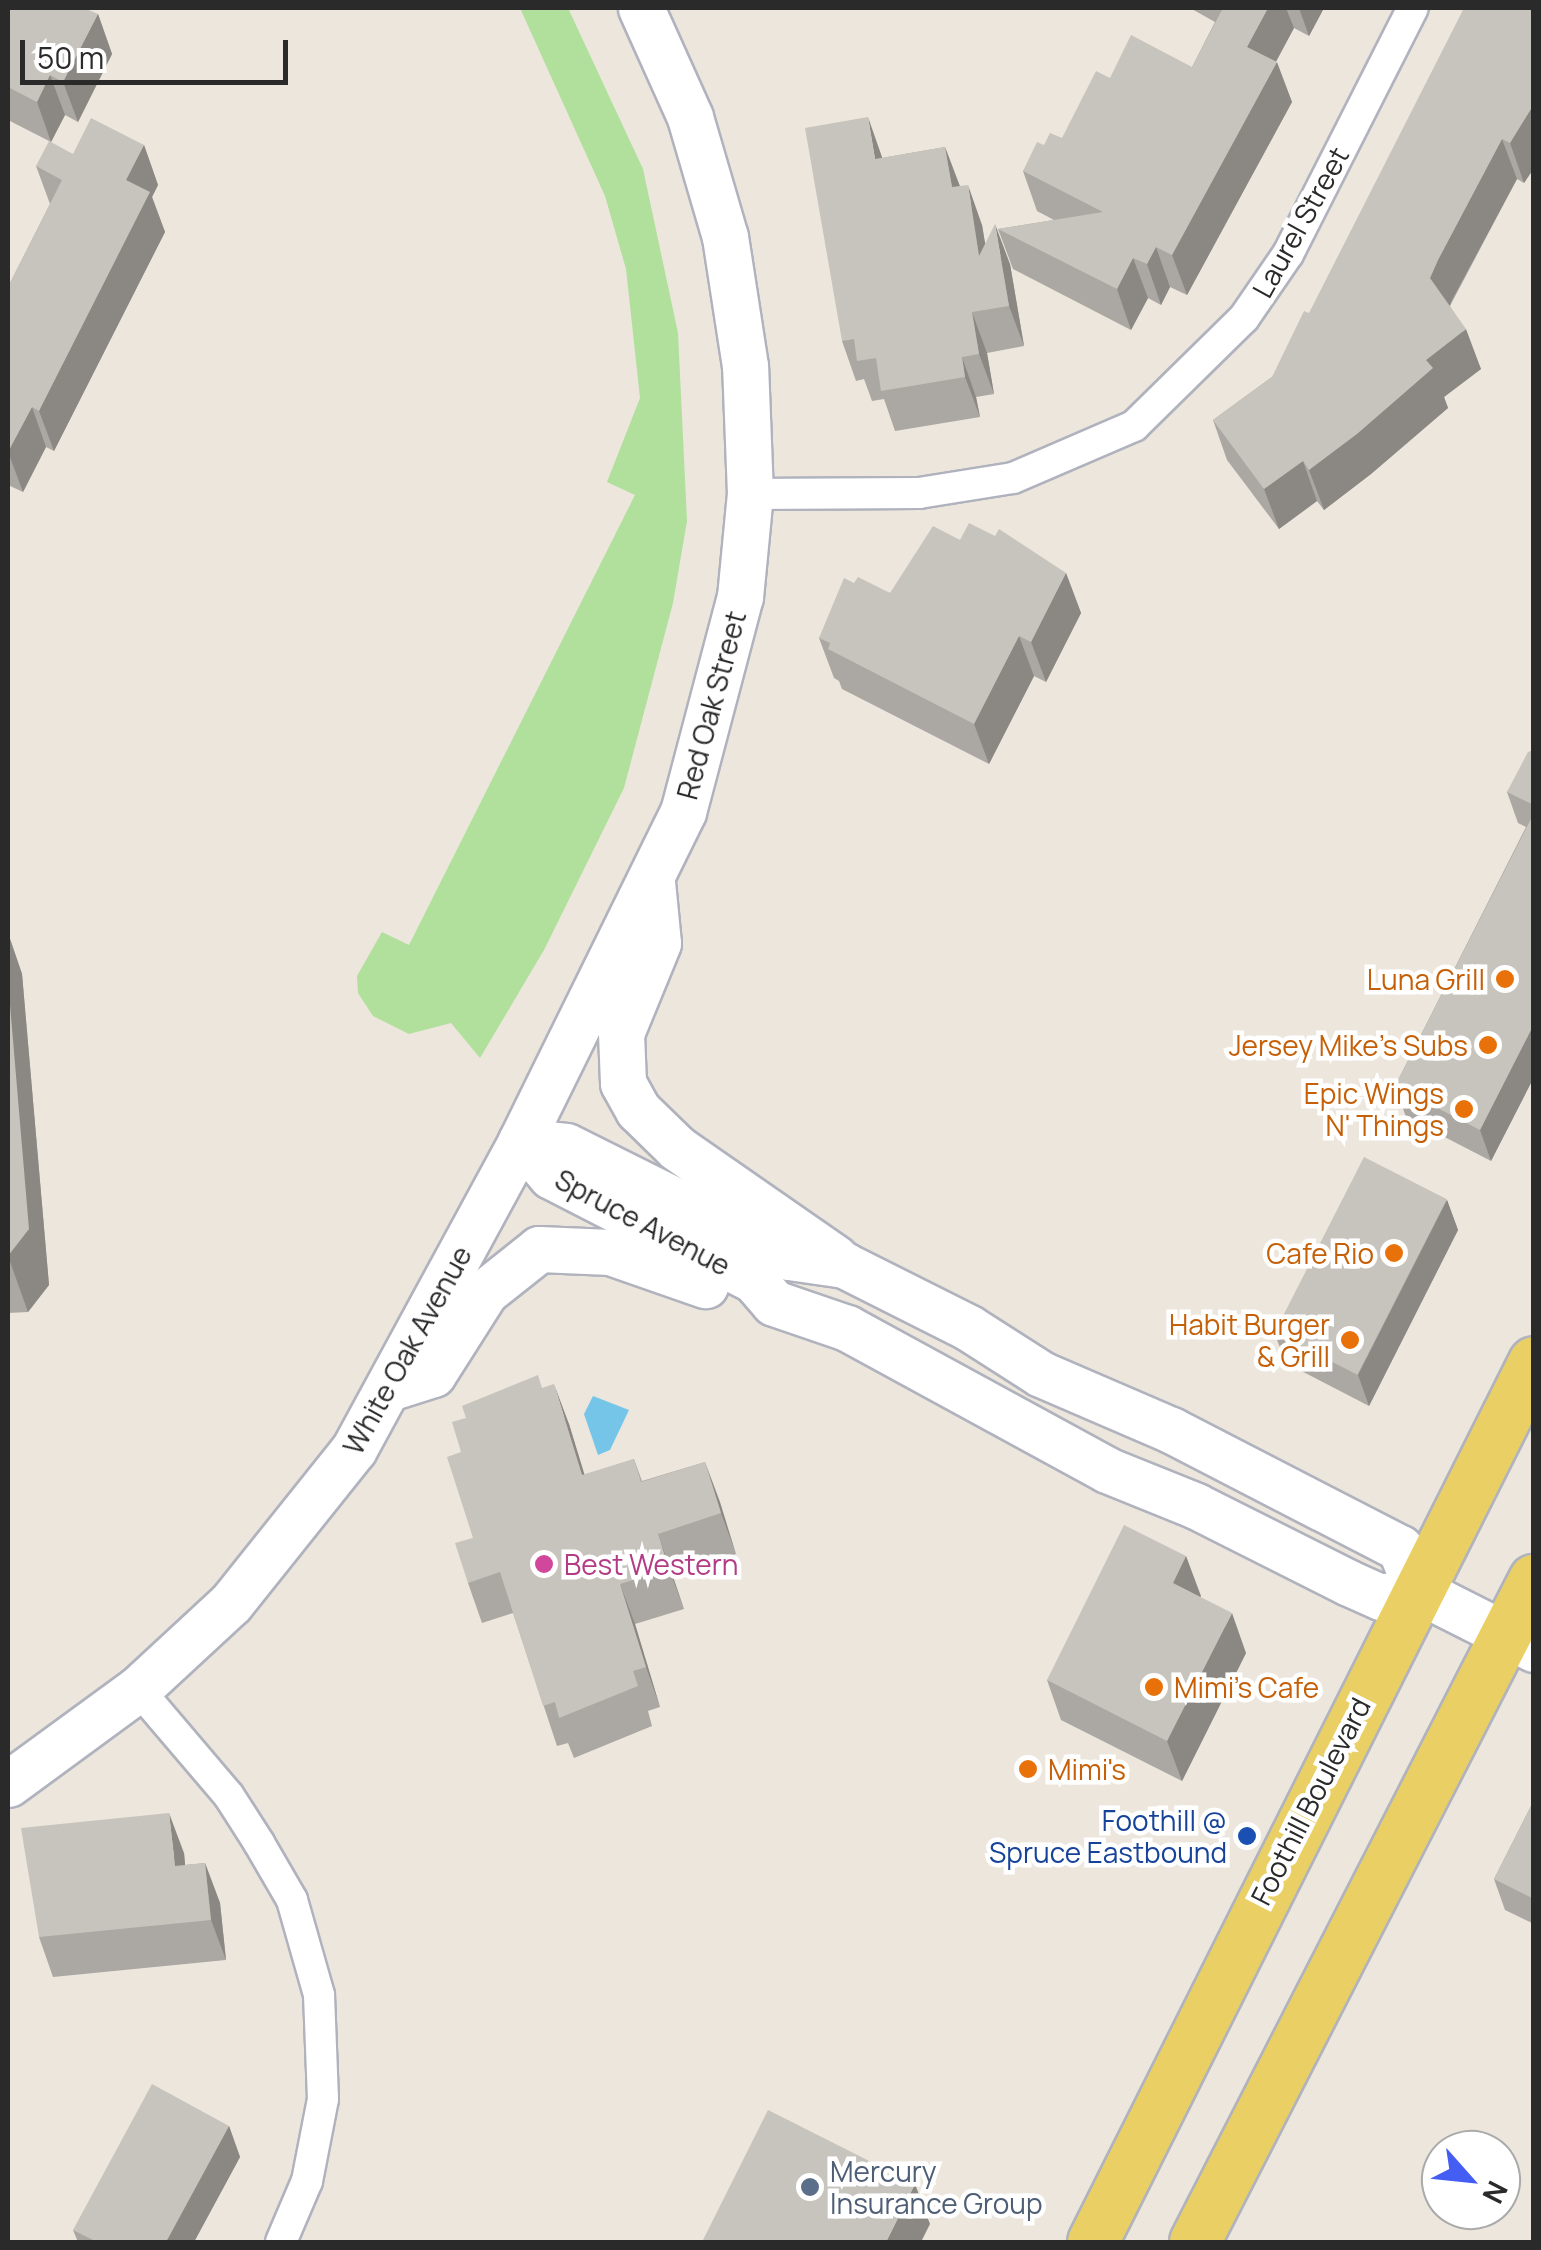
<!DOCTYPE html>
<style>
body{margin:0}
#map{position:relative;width:1541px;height:2250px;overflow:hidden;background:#ece6dd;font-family:Manrope,sans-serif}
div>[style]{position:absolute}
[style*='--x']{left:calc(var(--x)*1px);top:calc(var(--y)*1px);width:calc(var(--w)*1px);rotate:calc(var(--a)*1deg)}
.green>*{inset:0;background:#b0e09c}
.water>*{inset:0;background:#75c5e9}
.roads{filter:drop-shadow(2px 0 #b0b3bd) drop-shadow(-2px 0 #b0b3bd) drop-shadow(0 2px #b0b3bd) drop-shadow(0 -2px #b0b3bd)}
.street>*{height:30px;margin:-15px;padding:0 15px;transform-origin:15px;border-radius:15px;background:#fff}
.secondary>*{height:45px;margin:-22.5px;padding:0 22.5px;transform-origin:22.5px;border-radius:22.5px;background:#fff}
.primary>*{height:50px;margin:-25px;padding:0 25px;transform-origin:25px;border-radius:25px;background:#ead064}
.wall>*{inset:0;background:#aba8a3}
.shaded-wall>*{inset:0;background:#8b8884}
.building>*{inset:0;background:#c7c3bd;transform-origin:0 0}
.dots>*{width:28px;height:28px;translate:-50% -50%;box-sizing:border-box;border:5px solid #fff;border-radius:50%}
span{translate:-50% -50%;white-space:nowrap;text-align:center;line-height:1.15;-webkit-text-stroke:9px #fff;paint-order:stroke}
.street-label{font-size:28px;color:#2a2a2a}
.food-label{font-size:28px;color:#c56008}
.right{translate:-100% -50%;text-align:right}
.left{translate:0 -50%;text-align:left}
.hotel-label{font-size:28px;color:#b23c85}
.transit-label{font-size:28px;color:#164399}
.service-label{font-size:28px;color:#4e5e75}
.frame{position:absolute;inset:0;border:10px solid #2a2a2a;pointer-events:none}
.north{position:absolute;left:1421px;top:2130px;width:100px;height:100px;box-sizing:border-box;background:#fff;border:2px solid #aaa;border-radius:50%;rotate:117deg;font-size:28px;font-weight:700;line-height:40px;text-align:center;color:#2a2a2a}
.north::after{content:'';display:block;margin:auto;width:35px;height:45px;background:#445df2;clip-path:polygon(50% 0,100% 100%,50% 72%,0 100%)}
.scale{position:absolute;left:20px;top:40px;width:268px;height:45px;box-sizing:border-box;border:5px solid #2a2a2a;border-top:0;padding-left:12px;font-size:30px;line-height:35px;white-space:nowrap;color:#2a2a2a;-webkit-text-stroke:8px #fff;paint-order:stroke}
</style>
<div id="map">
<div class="green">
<div style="clip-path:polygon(520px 8px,568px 8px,643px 169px,678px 333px,687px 521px,673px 603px,624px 788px,544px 950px,480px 1058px,451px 1023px,409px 1034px,373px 1016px,358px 993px,357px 976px,382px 932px,409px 945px,635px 495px,607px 482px,640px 398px,626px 269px,605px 196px)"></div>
</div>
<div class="water">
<div style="clip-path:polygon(593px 1396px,629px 1410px,610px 1450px,598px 1455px,584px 1414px)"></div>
</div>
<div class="roads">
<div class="street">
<div style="--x:750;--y:494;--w:169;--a:-0.3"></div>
<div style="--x:919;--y:493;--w:95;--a:-9.1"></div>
<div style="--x:1013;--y:478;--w:132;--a:-23.3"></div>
<div style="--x:1134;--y:426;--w:154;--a:-44.5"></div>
<div style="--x:1244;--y:318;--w:78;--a:-55.5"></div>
<div style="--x:1288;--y:254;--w:276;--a:-63.1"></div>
<div style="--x:138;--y:1689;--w:140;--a:49.6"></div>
<div style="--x:229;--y:1796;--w:56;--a:57.4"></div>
<div style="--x:259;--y:1843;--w:66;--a:59.9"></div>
<div style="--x:292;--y:1900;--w:99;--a:74.1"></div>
<div style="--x:319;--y:1995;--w:104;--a:87.8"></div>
<div style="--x:323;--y:2099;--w:84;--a:101"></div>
<div style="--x:307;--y:2181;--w:66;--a:113.1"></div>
</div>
<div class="secondary">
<div style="--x:652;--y:882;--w:61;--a:84.4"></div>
<div style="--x:658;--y:943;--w:97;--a:112.3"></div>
<div style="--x:621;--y:1033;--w:50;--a:87.7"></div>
<div style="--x:623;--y:1083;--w:31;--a:61"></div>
<div style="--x:638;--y:1110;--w:54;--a:44.3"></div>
<div style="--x:677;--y:1148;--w:193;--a:34.8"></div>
<div style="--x:521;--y:1141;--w:46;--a:49.4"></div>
<div style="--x:551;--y:1176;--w:228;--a:27.1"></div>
<div style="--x:754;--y:1280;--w:30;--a:49"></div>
<div style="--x:774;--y:1303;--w:77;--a:18.9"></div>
<div style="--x:847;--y:1328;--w:296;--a:28.6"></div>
<div style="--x:1107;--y:1470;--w:96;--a:22"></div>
<div style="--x:1196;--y:1506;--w:171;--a:26.7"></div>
<div style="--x:1349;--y:1583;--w:35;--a:24"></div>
<div style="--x:1381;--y:1597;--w:37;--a:-11"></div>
<div style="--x:1417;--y:1590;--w:131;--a:26.8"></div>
<div style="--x:521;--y:1141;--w:45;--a:6.3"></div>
<div style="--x:566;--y:1146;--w:249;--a:26.5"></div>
<div style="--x:789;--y:1257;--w:56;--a:8.3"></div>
<div style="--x:844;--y:1265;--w:140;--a:26.7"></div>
<div style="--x:969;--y:1328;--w:85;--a:32.6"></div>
<div style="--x:1041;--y:1374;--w:142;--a:23.3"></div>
<div style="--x:1171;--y:1430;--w:258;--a:27.3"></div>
<div style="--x:1400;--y:1548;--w:45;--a:68"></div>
<div style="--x:392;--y:1387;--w:43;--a:-17.6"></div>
<div style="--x:433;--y:1374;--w:97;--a:-57.6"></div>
<div style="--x:485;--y:1292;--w:69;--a:-38.5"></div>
<div style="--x:539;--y:1249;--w:71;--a:2.4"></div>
<div style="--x:610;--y:1252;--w:101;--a:19.2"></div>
<div style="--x:8;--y:1784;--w:161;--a:-36.2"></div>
<div style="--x:138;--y:1689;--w:127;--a:-42.8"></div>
<div style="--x:231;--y:1603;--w:197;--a:-51.4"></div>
<div style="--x:354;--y:1449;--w:350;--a:-61.5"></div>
<div style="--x:521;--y:1141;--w:367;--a:-63.8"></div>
<div style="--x:683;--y:812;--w:222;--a:-75.2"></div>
<div style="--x:740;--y:597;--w:103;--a:-84.5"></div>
<div style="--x:750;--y:494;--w:128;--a:-92.2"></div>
<div style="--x:745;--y:366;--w:131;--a:-98.8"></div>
<div style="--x:725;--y:237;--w:125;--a:-106.3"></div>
<div style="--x:690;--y:117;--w:120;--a:-114.2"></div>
</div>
<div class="primary">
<div style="--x:1093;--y:2242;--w:984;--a:-63.38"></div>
<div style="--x:1195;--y:2242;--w:744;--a:-62.88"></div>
</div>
</div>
<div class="wall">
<div style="clip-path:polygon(8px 8px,98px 14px,112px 54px,78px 122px,65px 115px,51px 142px,8px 120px)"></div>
<div style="clip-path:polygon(1190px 8px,1324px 8px,1309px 36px,1294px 28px,1276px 62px,1292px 102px,1187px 295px,1170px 287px,1161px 305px,1148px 298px,1131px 330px,1013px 269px,998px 229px,1054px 220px,1037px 211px,1023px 171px,1044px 145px,1062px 138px,1110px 78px,1192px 67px,1215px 22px)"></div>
<div style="clip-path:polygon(1534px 8px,1534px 168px,1524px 183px,1517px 179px,1450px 306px,1481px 369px,1444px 397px,1448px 408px,1371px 474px,1324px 510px,1317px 501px,1279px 529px,1227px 460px,1213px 420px,1272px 377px)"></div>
<div style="clip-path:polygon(144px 145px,158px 185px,152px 197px,165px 232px,54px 451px,46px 447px,23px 492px,8px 485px,8px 287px,50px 204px,36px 166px,73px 154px)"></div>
<div style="clip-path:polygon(945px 147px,960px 186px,982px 225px,985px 244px,1010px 264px,1024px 346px,987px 353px,994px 394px,976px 397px,980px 417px,895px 431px,884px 399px,872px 401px,864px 379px,856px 381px,842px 341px,882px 158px)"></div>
<div style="clip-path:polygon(1066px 573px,1081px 613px,1046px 682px,1034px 676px,989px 764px,842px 689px,839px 681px,834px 678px,819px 638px,854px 583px,890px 593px)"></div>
<div style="clip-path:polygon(1534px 750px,1534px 1077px,1491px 1161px,1406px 1117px,1395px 1086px,1526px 827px,1518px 823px,1507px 792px)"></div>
<div style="clip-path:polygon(8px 933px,22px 974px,49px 1285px,28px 1312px,8px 1313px)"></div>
<div style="clip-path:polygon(1447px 1200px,1458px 1230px,1369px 1406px,1286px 1363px,1274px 1332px)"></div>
<div style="clip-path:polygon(543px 1388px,569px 1424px,584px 1475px,634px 1459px,642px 1481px,705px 1462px,736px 1554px,672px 1574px,684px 1609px,635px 1624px,660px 1707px,648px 1711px,652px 1726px,574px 1758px,568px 1743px,557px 1746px,513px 1613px,482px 1623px,468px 1583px,473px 1538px)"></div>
<div style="clip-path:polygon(1186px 1556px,1200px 1597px,1246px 1653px,1182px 1781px,1061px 1720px,1047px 1680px)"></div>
<div style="clip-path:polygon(1534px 1800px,1534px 1924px,1505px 1910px,1494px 1879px)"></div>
<div style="clip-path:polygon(184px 1853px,185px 1865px,205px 1863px,220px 1903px,226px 1960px,53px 1977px,39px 1937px)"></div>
<div style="clip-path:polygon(229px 2126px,240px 2157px,194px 2242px,78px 2242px,73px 2230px)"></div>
</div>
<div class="shaded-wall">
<div style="clip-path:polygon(1268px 8px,1286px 8px,1294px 28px,1262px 87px,1247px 47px)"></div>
<div style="clip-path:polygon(1299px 8px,1324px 8px,1309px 36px)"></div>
<div style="clip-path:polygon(98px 14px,112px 54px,78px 122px,63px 82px)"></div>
<div style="clip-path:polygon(1277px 62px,1292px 102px,1187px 295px,1172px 255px)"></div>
<div style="clip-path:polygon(50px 75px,65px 115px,51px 142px,37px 102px)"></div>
<div style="clip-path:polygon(1534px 104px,1534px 168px,1524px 183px,1510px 143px)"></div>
<div style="clip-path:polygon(868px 117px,882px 157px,889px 199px,875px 159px)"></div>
<div style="clip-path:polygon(1502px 139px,1517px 179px,1452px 300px,1445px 318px,1430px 278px,1438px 260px)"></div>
<div style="clip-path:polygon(144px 145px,158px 185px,152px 197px,165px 232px,54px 451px,39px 411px,126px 180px)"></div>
<div style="clip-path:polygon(945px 147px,960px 187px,952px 187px)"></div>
<div style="clip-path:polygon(968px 185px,982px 225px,994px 296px,979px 256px)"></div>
<div style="clip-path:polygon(995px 224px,1010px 264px,1024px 346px,1009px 306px)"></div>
<div style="clip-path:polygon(1156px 247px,1170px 287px,1161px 305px,1147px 264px)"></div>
<div style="clip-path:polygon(1133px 258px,1148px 298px,1131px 330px,1117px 289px)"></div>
<div style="clip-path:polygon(972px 312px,987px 353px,994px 394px,979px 354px)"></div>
<div style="clip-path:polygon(1466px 329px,1481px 369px,1444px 397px,1448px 408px,1371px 474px,1324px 510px,1309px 470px,1426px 360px)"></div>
<div style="clip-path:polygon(962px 357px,976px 397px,980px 417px,965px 377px)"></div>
<div style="clip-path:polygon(32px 407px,46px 447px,23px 492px,8px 452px)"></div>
<div style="clip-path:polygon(1303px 461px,1317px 501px,1279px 529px,1264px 489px)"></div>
<div style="clip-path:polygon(1066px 573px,1081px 613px,1046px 682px,1031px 642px)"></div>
<div style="clip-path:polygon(1019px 636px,1034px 676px,989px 764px,974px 724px)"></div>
<div style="clip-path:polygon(8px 933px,22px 974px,49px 1285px,28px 1312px,8px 1256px)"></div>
<div style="clip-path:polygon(1534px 1024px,1534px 1077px,1491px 1161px,1480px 1130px)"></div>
<div style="clip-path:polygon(1447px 1200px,1458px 1230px,1369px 1406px,1358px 1375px)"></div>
<div style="clip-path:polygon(554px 1384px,569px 1424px,597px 1515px,582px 1475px)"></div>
<div style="clip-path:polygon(705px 1462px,720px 1502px,736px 1554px,721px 1513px)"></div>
<div style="clip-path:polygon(658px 1534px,672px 1574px,684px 1609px,669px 1569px)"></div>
<div style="clip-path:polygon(1186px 1556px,1201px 1596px,1188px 1623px,1173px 1583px)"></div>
<div style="clip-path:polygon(620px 1584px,635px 1624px,660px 1707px,646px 1667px)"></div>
<div style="clip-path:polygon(1232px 1613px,1246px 1653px,1182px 1781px,1167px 1741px)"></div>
<div style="clip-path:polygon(169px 1813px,184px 1853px,189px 1906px,175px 1866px)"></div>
<div style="clip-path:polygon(205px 1863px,220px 1903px,226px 1960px,211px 1920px)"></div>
<div style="clip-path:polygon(229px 2126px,240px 2157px,194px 2242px,166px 2242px)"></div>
<div style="clip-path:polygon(915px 2184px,930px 2224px,921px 2242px,886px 2242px)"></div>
</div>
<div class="building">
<div style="clip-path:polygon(8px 8px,84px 8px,98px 14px,63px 82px,50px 75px,37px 102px,8px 87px)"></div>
<div style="clip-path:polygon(1223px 8px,1268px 8px,1247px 47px,1277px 62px,1172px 255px,1156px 247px,1147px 264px,1133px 258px,1117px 289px,998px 229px,1103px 212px,1023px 171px,1037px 142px,1044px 145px,1050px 133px,1062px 138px,1096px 71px,1110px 78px,1131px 35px,1192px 67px)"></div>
<div style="clip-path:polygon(1464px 8px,1534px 8px,1534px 104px,1510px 143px,1502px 139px,1438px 260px,1430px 278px,1466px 329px,1426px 360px,1433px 368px,1357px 434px,1309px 470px,1303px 461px,1264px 489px,1213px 420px,1272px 377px,1304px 311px,1309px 313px)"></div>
<div style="clip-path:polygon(868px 117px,875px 159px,945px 147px,952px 187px,968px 185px,979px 256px,995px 224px,1009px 306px,972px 312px,979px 354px,962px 357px,965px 377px,881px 391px,876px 358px,857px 361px,854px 339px,842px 341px,805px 128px)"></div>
<div style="clip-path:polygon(91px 118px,144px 145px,126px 180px,150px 192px,39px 411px,32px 407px,8px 452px,8px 287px,62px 180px,36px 166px,49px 141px,73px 154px)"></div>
<div style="clip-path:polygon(969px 523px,995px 536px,999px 529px,1066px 573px,1031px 642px,1019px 636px,974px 724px,828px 649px,830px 643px,819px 638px,844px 578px,854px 583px,858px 577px,890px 593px,933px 526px,960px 540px)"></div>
<div style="clip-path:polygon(1534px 750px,1534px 805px,1507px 792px,1528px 752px)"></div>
<div style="clip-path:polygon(1534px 813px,1534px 1024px,1480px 1130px,1395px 1086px)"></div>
<div style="clip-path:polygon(8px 981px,29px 1229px,8px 1256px)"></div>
<div style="left:1364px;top:1157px;width:93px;height:197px;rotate:27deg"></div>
<div style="clip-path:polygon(538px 1375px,542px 1388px,554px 1384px,582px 1475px,634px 1459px,641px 1482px,705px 1462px,721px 1513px,658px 1534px,669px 1569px,620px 1584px,646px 1667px,633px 1671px,638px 1686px,559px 1718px,555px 1702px,543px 1706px,500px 1572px,468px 1583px,455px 1543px,473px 1538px,447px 1457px,461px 1452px,452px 1422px,466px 1418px,462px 1406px)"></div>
<div style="clip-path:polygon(1124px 1525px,1186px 1556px,1173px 1583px,1232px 1613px,1167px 1741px,1047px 1680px)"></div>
<div style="clip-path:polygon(1534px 1800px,1534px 1899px,1494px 1879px)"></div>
<div style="clip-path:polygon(169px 1813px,175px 1866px,205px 1863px,211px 1920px,39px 1937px,21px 1828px)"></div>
<div style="clip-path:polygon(152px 2084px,229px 2126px,166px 2242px,97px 2242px,73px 2230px)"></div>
<div style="clip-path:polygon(768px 2110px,915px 2184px,886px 2242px,702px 2242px)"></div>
</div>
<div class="dots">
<div style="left:1505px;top:979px;background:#e8710a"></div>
<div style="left:1488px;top:1045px;background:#e8710a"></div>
<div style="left:1464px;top:1109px;background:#e8710a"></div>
<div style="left:1394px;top:1253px;background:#e8710a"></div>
<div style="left:1350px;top:1340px;background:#e8710a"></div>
<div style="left:544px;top:1564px;background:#d1479c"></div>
<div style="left:1154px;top:1687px;background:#e8710a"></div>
<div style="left:1028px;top:1769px;background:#e8710a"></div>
<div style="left:1247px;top:1836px;background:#1a4fb4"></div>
<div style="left:810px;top:2187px;background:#5c6f8a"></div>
</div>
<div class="street-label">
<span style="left:1300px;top:222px;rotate:-61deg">Laurel Street</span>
<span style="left:711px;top:705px;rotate:-75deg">Red Oak Street</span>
<span style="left:643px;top:1222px;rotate:28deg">Spruce Avenue</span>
<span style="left:407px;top:1350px;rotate:-61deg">White Oak Avenue</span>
<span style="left:1310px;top:1801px;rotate:-63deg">Foothill Boulevard</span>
</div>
<div class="food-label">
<span class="right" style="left:1485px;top:979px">Luna Grill</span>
<span class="right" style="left:1468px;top:1045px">Jersey Mike's Subs</span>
<span class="right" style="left:1444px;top:1109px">Epic Wings<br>N' Things</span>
<span class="right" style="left:1374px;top:1253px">Cafe Rio</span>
<span class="right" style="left:1330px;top:1340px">Habit Burger<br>&amp; Grill</span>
<span class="left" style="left:1174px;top:1687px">Mimi's Cafe</span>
<span class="left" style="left:1048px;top:1769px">Mimi's</span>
</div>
<div class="hotel-label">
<span class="left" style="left:564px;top:1564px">Best Western</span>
</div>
<div class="transit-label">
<span class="right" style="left:1227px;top:1836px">Foothill @<br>Spruce Eastbound</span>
</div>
<div class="service-label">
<span class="left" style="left:830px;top:2187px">Mercury<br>Insurance Group</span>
</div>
<div class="frame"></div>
<div class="north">N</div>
<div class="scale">50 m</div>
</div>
